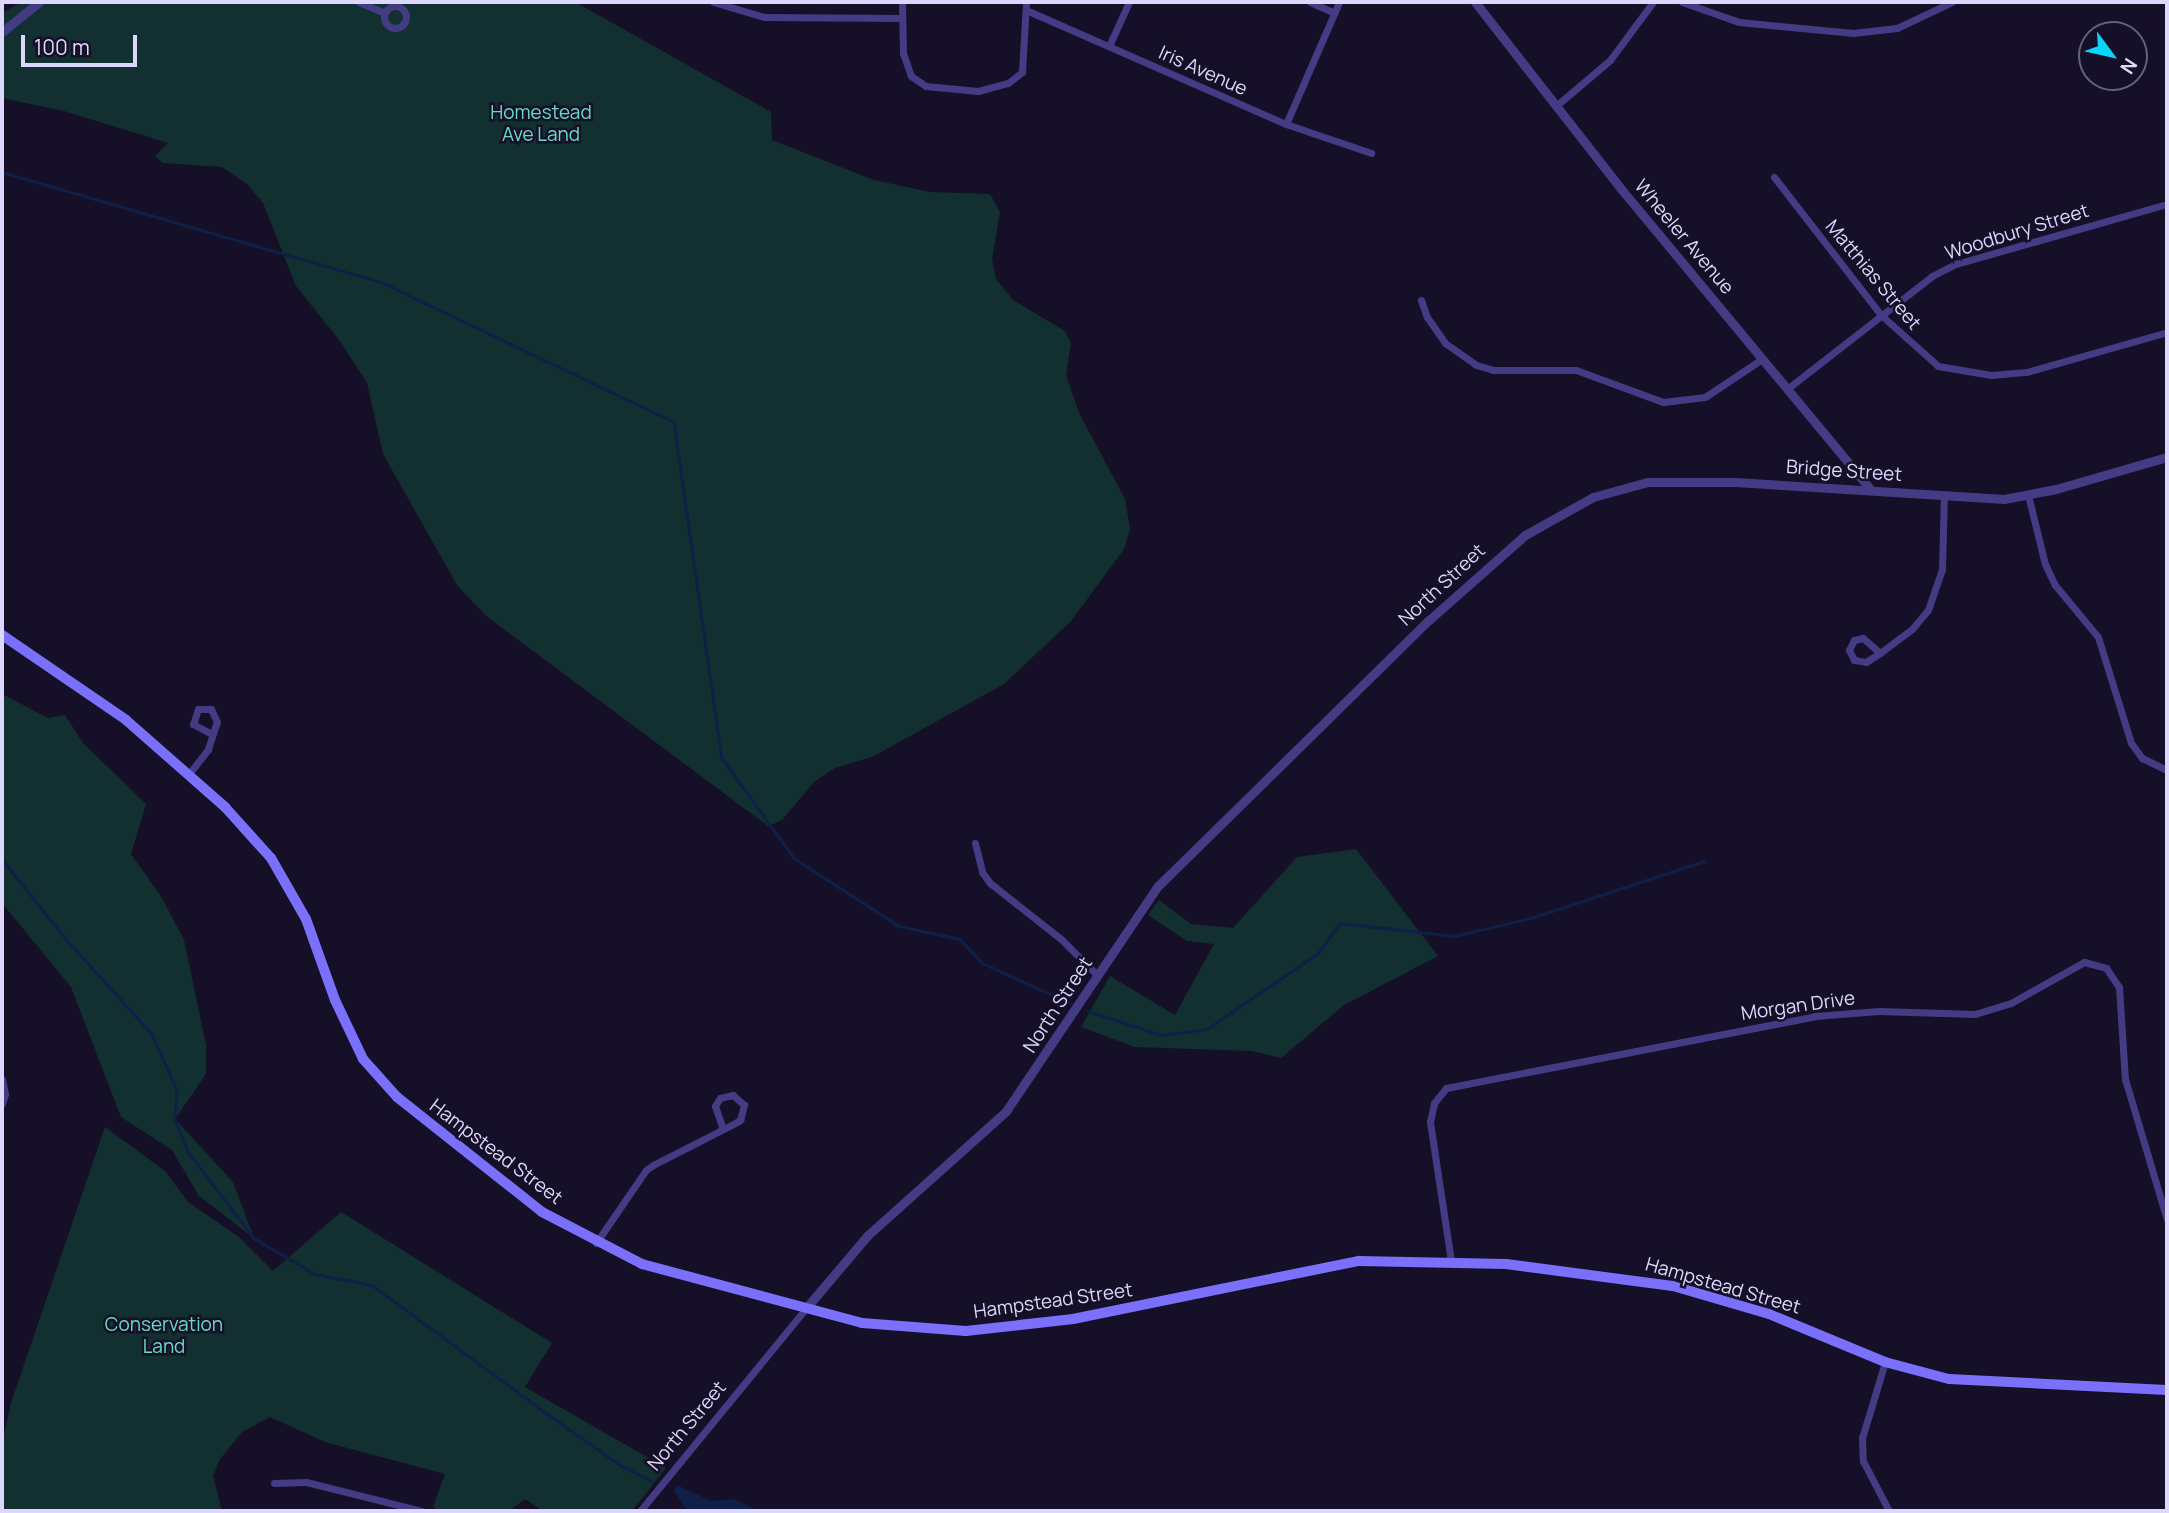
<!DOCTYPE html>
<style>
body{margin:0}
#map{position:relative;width:2169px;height:1513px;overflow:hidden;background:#151027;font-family:Manrope,sans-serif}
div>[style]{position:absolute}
.green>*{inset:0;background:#133031}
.water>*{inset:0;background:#0e2048}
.stream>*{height:2.5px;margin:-1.25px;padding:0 1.25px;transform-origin:1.25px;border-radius:1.25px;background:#0e2048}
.minor>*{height:7px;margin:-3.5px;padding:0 3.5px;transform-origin:3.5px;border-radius:3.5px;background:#433c85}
.minor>.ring{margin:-3.5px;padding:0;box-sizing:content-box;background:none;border:7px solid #433c85;border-radius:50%}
.tertiary>*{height:9px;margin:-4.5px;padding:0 4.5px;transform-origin:4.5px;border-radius:4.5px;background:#433c85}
.secondary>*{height:10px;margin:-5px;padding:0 5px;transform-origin:5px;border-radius:5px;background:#7b70fc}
span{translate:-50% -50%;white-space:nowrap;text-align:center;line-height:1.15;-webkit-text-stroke:5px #151027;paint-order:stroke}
.street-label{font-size:19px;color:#ddd7fe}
.park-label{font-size:19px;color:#64dec5}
.frame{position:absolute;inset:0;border:4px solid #ddd7fe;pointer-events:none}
.north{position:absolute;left:2078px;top:21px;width:70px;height:70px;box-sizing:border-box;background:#151027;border:2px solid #65607d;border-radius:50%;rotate:123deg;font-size:19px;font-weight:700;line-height:28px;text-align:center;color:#ddd7fe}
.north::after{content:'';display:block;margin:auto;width:24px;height:32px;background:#08d5f9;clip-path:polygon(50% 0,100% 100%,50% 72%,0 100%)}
.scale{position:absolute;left:21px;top:35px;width:116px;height:32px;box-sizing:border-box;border:4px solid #ddd7fe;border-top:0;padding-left:9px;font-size:21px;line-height:24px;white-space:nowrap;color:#ddd7fe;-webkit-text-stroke:5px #151027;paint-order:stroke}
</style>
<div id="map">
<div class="green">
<i style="clip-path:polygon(22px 2px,575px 2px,771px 112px,772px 140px,874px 180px,930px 192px,990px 194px,1000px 212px,992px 259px,996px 279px,1013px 300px,1065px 331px,1071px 343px,1066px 375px,1079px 413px,1125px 499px,1130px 529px,1124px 549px,1071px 621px,1004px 684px,872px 757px,835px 768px,815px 781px,782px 820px,768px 826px,485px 615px,457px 585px,383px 454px,367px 383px,340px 341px,296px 286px,263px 203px,247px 184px,222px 167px,163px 163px,155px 156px,168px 143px,64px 111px,2px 98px,2px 13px)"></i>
<i style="clip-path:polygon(2px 694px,48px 718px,65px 715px,83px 743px,146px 804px,131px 854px,162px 898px,184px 940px,206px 1045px,206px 1074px,175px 1119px,233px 1182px,254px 1238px,199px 1196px,172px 1150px,121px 1117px,71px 987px,2px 903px)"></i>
<i style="clip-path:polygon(1356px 849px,1438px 956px,1344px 1005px,1281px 1058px,1252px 1051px,1135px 1047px,1081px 1027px,1110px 976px,1175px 1015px,1214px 944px,1187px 941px,1148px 915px,1159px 900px,1191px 924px,1233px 928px,1297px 857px)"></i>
<i style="clip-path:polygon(105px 1127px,165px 1171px,188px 1202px,239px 1237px,273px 1271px,341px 1212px,552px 1343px,525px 1387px,666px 1468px,632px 1511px,543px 1511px,525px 1499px,509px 1511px,441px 1511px,433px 1507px,445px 1474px,325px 1442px,270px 1417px,242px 1432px,220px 1459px,213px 1476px,222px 1511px,2px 1511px,2px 1443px,11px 1403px)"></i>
</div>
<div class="water">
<i style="clip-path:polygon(677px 1485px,711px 1501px,734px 1499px,758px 1511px,687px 1511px,674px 1491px)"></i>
</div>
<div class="stream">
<i style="left:2px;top:172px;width:397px;rotate:16.2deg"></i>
<i style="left:383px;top:283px;width:322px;rotate:25.5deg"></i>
<i style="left:674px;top:422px;width:339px;rotate:81.9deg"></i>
<i style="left:722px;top:758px;width:123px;rotate:54.2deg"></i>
<i style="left:794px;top:858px;width:125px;rotate:32.9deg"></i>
<i style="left:899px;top:926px;width:62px;rotate:12deg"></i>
<i style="left:960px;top:939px;width:33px;rotate:47deg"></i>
<i style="left:982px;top:963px;width:97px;rotate:24.4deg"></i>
<i style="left:2px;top:859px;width:102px;rotate:51.3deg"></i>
<i style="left:66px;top:939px;width:128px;rotate:47.8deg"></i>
<i style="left:152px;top:1034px;width:61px;rotate:65.9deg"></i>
<i style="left:177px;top:1090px;width:29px;rotate:94deg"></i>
<i style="left:175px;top:1119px;width:37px;rotate:68deg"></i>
<i style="left:189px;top:1153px;width:107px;rotate:52.6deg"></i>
<i style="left:254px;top:1238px;width:71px;rotate:30.5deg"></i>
<i style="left:315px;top:1274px;width:58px;rotate:10.9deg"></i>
<i style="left:372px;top:1285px;width:216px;rotate:36.3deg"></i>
<i style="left:546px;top:1413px;width:93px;rotate:34.9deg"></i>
<i style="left:622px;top:1466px;width:34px;rotate:27deg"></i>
<i style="left:1088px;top:1011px;width:78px;rotate:18deg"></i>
<i style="left:1162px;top:1035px;width:45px;rotate:-7.6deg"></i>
<i style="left:1207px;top:1029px;width:135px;rotate:-34.4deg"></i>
<i style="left:1318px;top:953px;width:37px;rotate:-54deg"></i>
<i style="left:1340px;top:923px;width:115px;rotate:6.5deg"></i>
<i style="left:1454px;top:936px;width:79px;rotate:-13.2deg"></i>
<i style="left:1531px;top:918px;width:182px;rotate:-18.2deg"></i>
</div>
<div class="minor">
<i style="left:359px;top:2px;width:28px;rotate:23deg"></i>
<i style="left:713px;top:2px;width:53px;rotate:16.4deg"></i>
<i style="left:764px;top:17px;width:138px;rotate:0.4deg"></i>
<i style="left:902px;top:2px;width:51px;rotate:88.9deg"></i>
<i style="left:903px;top:53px;width:24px;rotate:71deg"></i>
<i style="left:911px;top:76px;width:18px;rotate:34deg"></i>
<i style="left:926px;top:86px;width:52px;rotate:5.5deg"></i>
<i style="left:978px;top:91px;width:31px;rotate:-15deg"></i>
<i style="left:1008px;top:83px;width:18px;rotate:-38deg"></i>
<i style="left:1022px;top:72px;width:70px;rotate:-86.7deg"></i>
<i style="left:1310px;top:2px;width:27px;rotate:24deg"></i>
<i style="left:1682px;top:2px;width:60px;rotate:19.3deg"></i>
<i style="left:1739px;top:22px;width:115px;rotate:5.5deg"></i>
<i style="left:1853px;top:33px;width:44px;rotate:-6.5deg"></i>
<i style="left:1897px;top:28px;width:61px;rotate:-25.3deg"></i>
<i class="ring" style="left:384px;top:6px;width:15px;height:15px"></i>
<i style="left:1026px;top:10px;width:284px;rotate:23.7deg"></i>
<i style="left:1286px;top:124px;width:90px;rotate:18.8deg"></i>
<i style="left:1109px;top:46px;width:48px;rotate:-65.6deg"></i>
<i style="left:1557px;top:105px;width:70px;rotate:-40.3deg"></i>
<i style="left:1610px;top:60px;width:72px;rotate:-53.4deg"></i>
<i style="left:1286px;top:124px;width:133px;rotate:-66.5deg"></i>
<i style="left:1774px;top:177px;width:175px;rotate:52.2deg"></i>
<i style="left:1881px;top:315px;width:76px;rotate:41.8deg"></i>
<i style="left:1938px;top:366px;width:54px;rotate:9.6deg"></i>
<i style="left:1991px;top:375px;width:36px;rotate:-5deg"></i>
<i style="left:2027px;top:372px;width:146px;rotate:-15.9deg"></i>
<i style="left:1421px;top:300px;width:18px;rotate:71deg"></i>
<i style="left:1427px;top:317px;width:32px;rotate:55deg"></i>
<i style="left:1445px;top:343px;width:38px;rotate:35deg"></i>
<i style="left:1476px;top:365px;width:18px;rotate:16deg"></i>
<i style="left:1493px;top:370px;width:83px"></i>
<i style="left:1576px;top:370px;width:93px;rotate:20.2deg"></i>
<i style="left:1663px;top:402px;width:42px;rotate:-6.8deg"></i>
<i style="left:1705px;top:397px;width:69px;rotate:-33.7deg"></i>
<i style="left:1787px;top:389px;width:184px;rotate:-37.9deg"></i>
<i style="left:1932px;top:276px;width:27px;rotate:-27deg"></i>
<i style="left:1956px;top:264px;width:219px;rotate:-15.9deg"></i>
<i style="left:2028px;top:495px;width:71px;rotate:76.2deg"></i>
<i style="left:2045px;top:564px;width:23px;rotate:65deg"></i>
<i style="left:2055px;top:585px;width:67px;rotate:50.4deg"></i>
<i style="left:2098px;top:637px;width:111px;rotate:72.7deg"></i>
<i style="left:2131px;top:743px;width:19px;rotate:54deg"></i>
<i style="left:2142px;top:758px;width:28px;rotate:26deg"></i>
<i style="left:1880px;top:653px;width:23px;rotate:-139deg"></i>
<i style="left:1863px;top:638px;width:9px;rotate:167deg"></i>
<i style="left:1854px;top:640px;width:11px;rotate:117deg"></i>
<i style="left:1849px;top:650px;width:11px;rotate:63deg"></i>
<i style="left:1854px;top:660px;width:12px;rotate:9deg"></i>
<i style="left:1866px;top:662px;width:4px;rotate:-34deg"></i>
<i style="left:1869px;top:660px;width:13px;rotate:-32deg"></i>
<i style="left:1880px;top:653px;width:40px;rotate:-37deg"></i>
<i style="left:1912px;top:629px;width:25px;rotate:-50deg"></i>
<i style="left:1928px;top:610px;width:43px;rotate:-71.1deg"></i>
<i style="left:1942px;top:569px;width:74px;rotate:-88.5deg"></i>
<i style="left:188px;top:775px;width:33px;rotate:-52deg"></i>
<i style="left:208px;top:749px;width:28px;rotate:-72deg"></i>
<i style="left:217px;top:722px;width:14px;rotate:-115deg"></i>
<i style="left:211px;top:709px;width:13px;rotate:180deg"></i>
<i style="left:198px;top:709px;width:16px;rotate:108deg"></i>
<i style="left:193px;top:724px;width:21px;rotate:28deg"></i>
<i style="left:975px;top:843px;width:30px;rotate:76deg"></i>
<i style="left:982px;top:872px;width:14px;rotate:54deg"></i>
<i style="left:990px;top:883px;width:90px;rotate:38.3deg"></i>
<i style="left:1061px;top:939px;width:52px;rotate:45deg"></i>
<i style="left:2px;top:1079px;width:15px;rotate:79deg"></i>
<i style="left:5px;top:1094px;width:10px;rotate:107deg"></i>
<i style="left:596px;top:1243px;width:88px;rotate:-55.6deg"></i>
<i style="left:646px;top:1170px;width:9px;rotate:-36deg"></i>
<i style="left:653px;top:1165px;width:57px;rotate:-27deg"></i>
<i style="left:704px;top:1139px;width:37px;rotate:-27deg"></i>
<i style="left:737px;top:1122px;width:4px;rotate:-34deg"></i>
<i style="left:740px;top:1120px;width:16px;rotate:-75deg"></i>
<i style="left:744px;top:1105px;width:15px;rotate:-138deg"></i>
<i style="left:733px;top:1095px;width:13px;rotate:167deg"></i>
<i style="left:720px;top:1098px;width:9px;rotate:122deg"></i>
<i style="left:715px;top:1106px;width:24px;rotate:71deg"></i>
<i style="left:1451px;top:1261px;width:141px;rotate:-98.6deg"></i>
<i style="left:1430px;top:1122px;width:19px;rotate:-78deg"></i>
<i style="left:1434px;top:1103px;width:19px;rotate:-51deg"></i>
<i style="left:1446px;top:1088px;width:376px;rotate:-11deg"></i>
<i style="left:1815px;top:1016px;width:64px;rotate:-4.5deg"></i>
<i style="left:1879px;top:1011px;width:96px;rotate:1.8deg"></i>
<i style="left:1975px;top:1014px;width:38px;rotate:-17deg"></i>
<i style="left:2011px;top:1003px;width:84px;rotate:-29.3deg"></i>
<i style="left:2084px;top:962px;width:23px;rotate:15deg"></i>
<i style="left:2106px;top:968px;width:23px;rotate:56deg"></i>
<i style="left:2119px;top:987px;width:92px;rotate:86.3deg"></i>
<i style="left:2125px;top:1079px;width:147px;rotate:73.4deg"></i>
<i style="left:1885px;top:1362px;width:79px;rotate:106.8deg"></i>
<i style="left:1862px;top:1438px;width:23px;rotate:88deg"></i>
<i style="left:1863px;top:1461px;width:56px;rotate:62.5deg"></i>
<i style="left:274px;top:1483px;width:32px;rotate:-2deg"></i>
<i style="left:306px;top:1482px;width:120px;rotate:14deg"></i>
<i style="left:640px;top:1511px;width:262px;rotate:-50.7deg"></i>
</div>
<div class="tertiary">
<i style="left:1475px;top:2px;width:239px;rotate:52deg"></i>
<i style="left:1622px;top:190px;width:390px;rotate:50.3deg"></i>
<i style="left:2px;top:32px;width:48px;rotate:-39deg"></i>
<i style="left:806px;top:1308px;width:96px;rotate:-49.7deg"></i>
<i style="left:868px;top:1235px;width:186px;rotate:-41.9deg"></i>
<i style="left:1006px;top:1111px;width:272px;rotate:-56deg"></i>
<i style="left:1158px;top:886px;width:380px;rotate:-44.5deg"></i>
<i style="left:1429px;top:620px;width:128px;rotate:-41.5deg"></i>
<i style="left:1525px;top:535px;width:78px;rotate:-29.2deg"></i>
<i style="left:1593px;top:497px;width:57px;rotate:-15.3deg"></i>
<i style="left:1648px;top:482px;width:87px"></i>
<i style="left:1735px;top:482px;width:270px;rotate:3.6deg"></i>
<i style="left:2004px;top:499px;width:53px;rotate:-10.9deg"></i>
<i style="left:2056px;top:489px;width:116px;rotate:-16.1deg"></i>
</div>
<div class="secondary">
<i style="left:2px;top:635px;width:150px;rotate:34.4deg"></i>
<i style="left:126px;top:720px;width:132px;rotate:41.3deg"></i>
<i style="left:225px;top:807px;width:69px;rotate:48deg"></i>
<i style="left:271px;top:858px;width:70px;rotate:60.2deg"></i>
<i style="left:306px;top:919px;width:86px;rotate:70.3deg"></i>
<i style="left:335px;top:1000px;width:65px;rotate:64.6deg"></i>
<i style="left:363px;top:1059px;width:51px;rotate:48.2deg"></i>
<i style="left:397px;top:1097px;width:185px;rotate:38.4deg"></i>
<i style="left:542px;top:1212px;width:113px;rotate:27.5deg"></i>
<i style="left:642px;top:1264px;width:228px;rotate:15deg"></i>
<i style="left:862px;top:1323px;width:104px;rotate:4.4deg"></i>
<i style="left:966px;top:1331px;width:108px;rotate:-6.4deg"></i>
<i style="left:1073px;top:1319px;width:292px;rotate:-11.5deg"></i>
<i style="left:1359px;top:1261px;width:147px;rotate:1.2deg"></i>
<i style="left:1506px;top:1264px;width:168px;rotate:7.5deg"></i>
<i style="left:1673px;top:1286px;width:100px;rotate:16.3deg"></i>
<i style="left:1769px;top:1314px;width:126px;rotate:22.5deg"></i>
<i style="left:1885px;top:1362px;width:66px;rotate:14.9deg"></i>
<i style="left:1949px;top:1379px;width:218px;rotate:2.9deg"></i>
</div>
<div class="street-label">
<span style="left:1203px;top:71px;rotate:24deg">Iris Avenue</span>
<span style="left:2017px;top:232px;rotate:-17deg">Woodbury Street</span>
<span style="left:1684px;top:237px;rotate:50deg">Wheeler Avenue</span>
<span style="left:1873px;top:275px;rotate:50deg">Matthias Street</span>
<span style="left:1844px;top:471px;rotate:4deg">Bridge Street</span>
<span style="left:1442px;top:585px;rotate:-43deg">North Street</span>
<span style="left:1058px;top:1005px;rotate:-57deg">North Street</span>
<span style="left:1798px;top:1006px;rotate:-8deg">Morgan Drive</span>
<span style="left:496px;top:1152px;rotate:37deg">Hampstead Street</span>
<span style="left:1723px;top:1286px;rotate:16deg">Hampstead Street</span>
<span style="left:1053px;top:1301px;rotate:-8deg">Hampstead Street</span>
<span style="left:687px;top:1426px;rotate:-50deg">North Street</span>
</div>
<div class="park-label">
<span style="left:541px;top:124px">Homestead<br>Ave Land</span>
<span style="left:164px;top:1336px">Conservation<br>Land</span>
</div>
<div class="frame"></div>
<div class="north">N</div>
<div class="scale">100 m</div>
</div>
